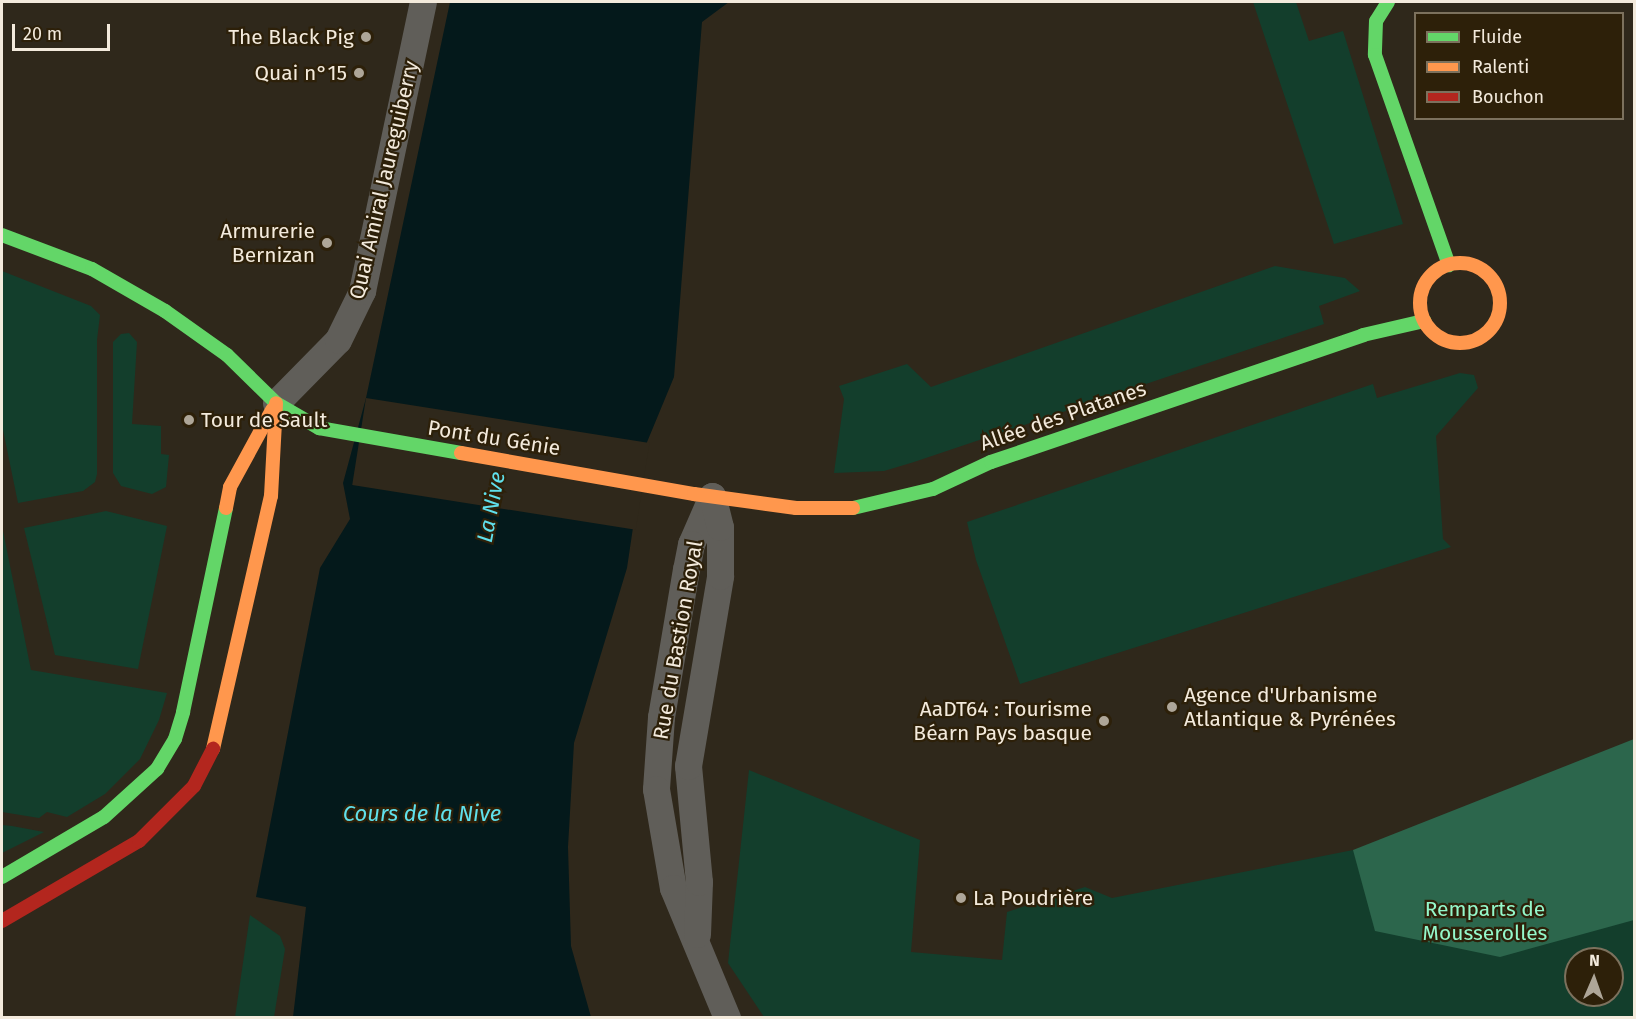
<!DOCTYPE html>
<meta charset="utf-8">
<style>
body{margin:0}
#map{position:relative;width:1636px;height:1019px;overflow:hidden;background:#2f281b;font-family:"Fira Sans",sans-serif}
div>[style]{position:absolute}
.green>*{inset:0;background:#133e2c}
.forest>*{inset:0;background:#2c664c}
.water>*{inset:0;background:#04191b}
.pier>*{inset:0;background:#2f281b;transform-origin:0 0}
.street>*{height:27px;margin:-13.5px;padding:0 13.5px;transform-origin:13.5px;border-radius:13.5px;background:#605e59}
.fast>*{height:14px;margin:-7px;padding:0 7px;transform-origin:7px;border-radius:7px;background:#63d668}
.slow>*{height:14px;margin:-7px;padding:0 7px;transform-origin:7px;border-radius:7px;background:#ff974d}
.slow>.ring{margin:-7px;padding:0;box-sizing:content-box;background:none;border:14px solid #ff974d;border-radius:50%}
.jam>*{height:14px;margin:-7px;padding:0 7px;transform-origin:7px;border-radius:7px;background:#b3261e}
.dots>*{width:16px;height:16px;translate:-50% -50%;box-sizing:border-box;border:3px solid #2d2009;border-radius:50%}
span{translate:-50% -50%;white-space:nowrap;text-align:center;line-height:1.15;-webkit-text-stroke:4.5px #2d2009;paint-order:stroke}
.poi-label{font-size:21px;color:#f3eadc}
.right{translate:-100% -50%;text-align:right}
.left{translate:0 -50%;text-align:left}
.street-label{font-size:21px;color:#f3eadc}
.park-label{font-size:21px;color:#94f7ca}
.water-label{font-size:22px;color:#60e0ec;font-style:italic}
.frame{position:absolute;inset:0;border:3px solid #f3eadc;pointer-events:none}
.legend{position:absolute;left:1414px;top:12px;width:210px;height:108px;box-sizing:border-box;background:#2d2009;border:2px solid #7c715d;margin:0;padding:8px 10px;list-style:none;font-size:18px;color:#f3eadc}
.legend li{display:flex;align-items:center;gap:12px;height:30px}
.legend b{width:30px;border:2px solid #7c715d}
.north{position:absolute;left:1564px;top:947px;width:60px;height:60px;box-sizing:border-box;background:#2d2009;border:2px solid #7c715d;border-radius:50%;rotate:2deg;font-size:16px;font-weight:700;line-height:24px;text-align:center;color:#f3eadc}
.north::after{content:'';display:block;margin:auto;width:21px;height:27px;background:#aea698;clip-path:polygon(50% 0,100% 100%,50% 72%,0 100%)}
.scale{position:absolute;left:12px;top:24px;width:98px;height:27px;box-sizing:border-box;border:3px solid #f3eadc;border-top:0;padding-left:8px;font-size:18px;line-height:21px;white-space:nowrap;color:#f3eadc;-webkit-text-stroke:4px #2d2009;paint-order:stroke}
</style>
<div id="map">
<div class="green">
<i style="clip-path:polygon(1253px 2px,1296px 2px,1309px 41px,1343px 31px,1403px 224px,1334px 244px)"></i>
<i style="clip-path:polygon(1275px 266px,1345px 278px,1360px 291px,1319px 306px,1324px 324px,914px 462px,884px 471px,834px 473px,844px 399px,839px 386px,907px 364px,931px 387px)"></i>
<i style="clip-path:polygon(2px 271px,91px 306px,100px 315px,97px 340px,97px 474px,95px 482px,83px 491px,18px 503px,2px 425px)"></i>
<i style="clip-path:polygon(129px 333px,137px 342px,132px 424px,161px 426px,161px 454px,169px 455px,166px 487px,152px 494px,121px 486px,113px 473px,113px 342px,121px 334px)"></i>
<i style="clip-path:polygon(1460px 373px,1474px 375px,1478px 388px,1436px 436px,1443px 539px,1451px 547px,1020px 684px,976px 560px,967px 522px,1373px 384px,1377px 398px)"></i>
<i style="clip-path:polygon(106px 511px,167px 526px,138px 669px,55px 655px,24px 528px)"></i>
<i style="clip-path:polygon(2px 526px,31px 670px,167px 693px,159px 720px,140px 759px,105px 794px,67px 817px,47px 812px,39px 818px,2px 812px)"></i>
<i style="clip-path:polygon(evenodd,749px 770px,920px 840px,911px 952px,1002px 960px,1007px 912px,1085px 887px,1112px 898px,1353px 850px,1358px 859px,1634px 776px,1634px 1017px,764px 1017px,728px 963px,749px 770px,1576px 959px,1612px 959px,1612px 995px,1576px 995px,1576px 959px)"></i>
<i style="clip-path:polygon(2px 825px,12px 826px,44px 832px,2px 853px)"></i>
<i style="clip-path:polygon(250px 915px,280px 936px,285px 949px,274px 1017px,235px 1017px)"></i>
</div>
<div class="forest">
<i style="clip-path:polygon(1634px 739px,1634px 920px,1500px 957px,1375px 931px,1353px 850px)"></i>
</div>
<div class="water">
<i style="clip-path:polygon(450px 2px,729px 2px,702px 22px,674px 377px,645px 447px,627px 568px,574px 743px,568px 847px,571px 946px,591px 1017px,293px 1017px,306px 907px,256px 897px,320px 568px,350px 519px,343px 483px,366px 398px)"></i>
</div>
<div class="pier">
<i style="left:366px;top:398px;width:287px;height:88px;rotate:9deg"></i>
</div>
<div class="street">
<i style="left:276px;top:403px;width:88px;rotate:-45.5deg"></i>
<i style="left:338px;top:340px;width:55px;rotate:-63.9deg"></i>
<i style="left:362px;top:291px;width:295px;rotate:-78.1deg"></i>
<i style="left:712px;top:496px;width:52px;rotate:113.6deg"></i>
<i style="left:691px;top:544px;width:25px;rotate:101deg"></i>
<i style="left:686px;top:569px;width:150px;rotate:99.6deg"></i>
<i style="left:661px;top:717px;width:72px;rotate:94deg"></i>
<i style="left:656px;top:789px;width:100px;rotate:80.3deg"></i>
<i style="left:673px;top:888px;width:141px;rotate:67.4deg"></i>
<i style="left:697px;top:934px;width:52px;rotate:-87.8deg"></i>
<i style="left:699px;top:882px;width:117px;rotate:-95.4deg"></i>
<i style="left:688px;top:766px;width:193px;rotate:-80.4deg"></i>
<i style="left:720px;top:576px;width:49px;rotate:-90deg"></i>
<i style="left:720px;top:527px;width:32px;rotate:-104deg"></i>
</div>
<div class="fast">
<i style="left:1388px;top:2px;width:22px;rotate:122deg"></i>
<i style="left:1376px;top:21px;width:34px;rotate:92deg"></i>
<i style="left:1375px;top:55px;width:223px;rotate:70.6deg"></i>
<i style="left:2px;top:235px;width:96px;rotate:20.7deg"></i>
<i style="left:92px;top:269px;width:84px;rotate:29.9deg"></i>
<i style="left:165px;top:311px;width:76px;rotate:35.4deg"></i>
<i style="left:227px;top:355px;width:69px;rotate:44.4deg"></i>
<i style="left:276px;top:403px;width:50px;rotate:30.2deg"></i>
<i style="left:319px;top:428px;width:144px;rotate:10deg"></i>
<i style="left:853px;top:508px;width:82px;rotate:-13.4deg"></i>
<i style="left:933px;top:489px;width:64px;rotate:-25deg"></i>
<i style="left:991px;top:462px;width:393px;rotate:-18.8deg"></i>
<i style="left:1363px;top:335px;width:63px;rotate:-12.9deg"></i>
<i style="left:2px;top:877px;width:118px;rotate:-30.5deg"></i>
<i style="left:104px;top:817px;width:72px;rotate:-42.2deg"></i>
<i style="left:157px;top:769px;width:35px;rotate:-59deg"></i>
<i style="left:175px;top:739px;width:28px;rotate:-73deg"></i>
<i style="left:183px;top:712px;width:208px;rotate:-78.1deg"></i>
</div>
<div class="slow">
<i class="ring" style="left:1420px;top:263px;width:66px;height:66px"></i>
<i style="left:461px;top:453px;width:237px;rotate:10deg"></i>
<i style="left:694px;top:494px;width:103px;rotate:7.8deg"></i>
<i style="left:796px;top:508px;width:57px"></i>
<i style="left:226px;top:508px;width:21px;rotate:-79deg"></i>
<i style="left:230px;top:487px;width:88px;rotate:-61.4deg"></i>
<i style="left:213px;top:749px;width:260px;rotate:-77.1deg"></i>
<i style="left:271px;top:496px;width:93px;rotate:-86.9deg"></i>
</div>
<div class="jam">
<i style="left:2px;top:921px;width:159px;rotate:-30.3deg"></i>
<i style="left:139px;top:841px;width:78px;rotate:-45deg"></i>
<i style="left:194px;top:786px;width:42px;rotate:-62.8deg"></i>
</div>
<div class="dots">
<i style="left:366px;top:37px;background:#aea698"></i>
<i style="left:359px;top:73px;background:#aea698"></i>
<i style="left:327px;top:243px;background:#aea698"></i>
<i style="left:189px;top:420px;background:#aea698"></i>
<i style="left:1172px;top:707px;background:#aea698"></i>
<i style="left:1104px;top:721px;background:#aea698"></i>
<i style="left:961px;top:898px;background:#aea698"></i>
</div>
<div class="poi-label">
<span class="right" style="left:354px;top:37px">The Black Pig</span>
<span class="right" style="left:347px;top:73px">Quai n°15</span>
<span class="right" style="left:315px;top:243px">Armurerie<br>Bernizan</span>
<span class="left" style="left:201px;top:420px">Tour de Sault</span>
<span class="left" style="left:1184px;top:707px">Agence d'Urbanisme<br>Atlantique &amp; Pyrénées</span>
<span class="right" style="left:1092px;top:721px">AaDT64 : Tourisme<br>Béarn Pays basque</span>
<span class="left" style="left:973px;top:898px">La Poudrière</span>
</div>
<div class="street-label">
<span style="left:384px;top:180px;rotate:-77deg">Quai Amiral Jaureguiberry</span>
<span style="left:1063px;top:416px;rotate:-19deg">Allée des Platanes</span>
<span style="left:494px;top:438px;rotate:9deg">Pont du Génie</span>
<span style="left:678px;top:640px;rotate:-80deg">Rue du Bastion Royal</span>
</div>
<div class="park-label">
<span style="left:1485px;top:921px">Remparts de<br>Mousserolles</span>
</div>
<div class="water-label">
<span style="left:491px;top:507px;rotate:-79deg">La Nive</span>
<span style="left:422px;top:814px">Cours de la Nive</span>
</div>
<div class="frame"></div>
<ul class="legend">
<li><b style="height:8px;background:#63d668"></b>Fluide</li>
<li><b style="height:8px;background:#ff974d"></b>Ralenti</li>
<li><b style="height:8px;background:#b3261e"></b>Bouchon</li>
</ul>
<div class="north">N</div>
<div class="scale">20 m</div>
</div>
